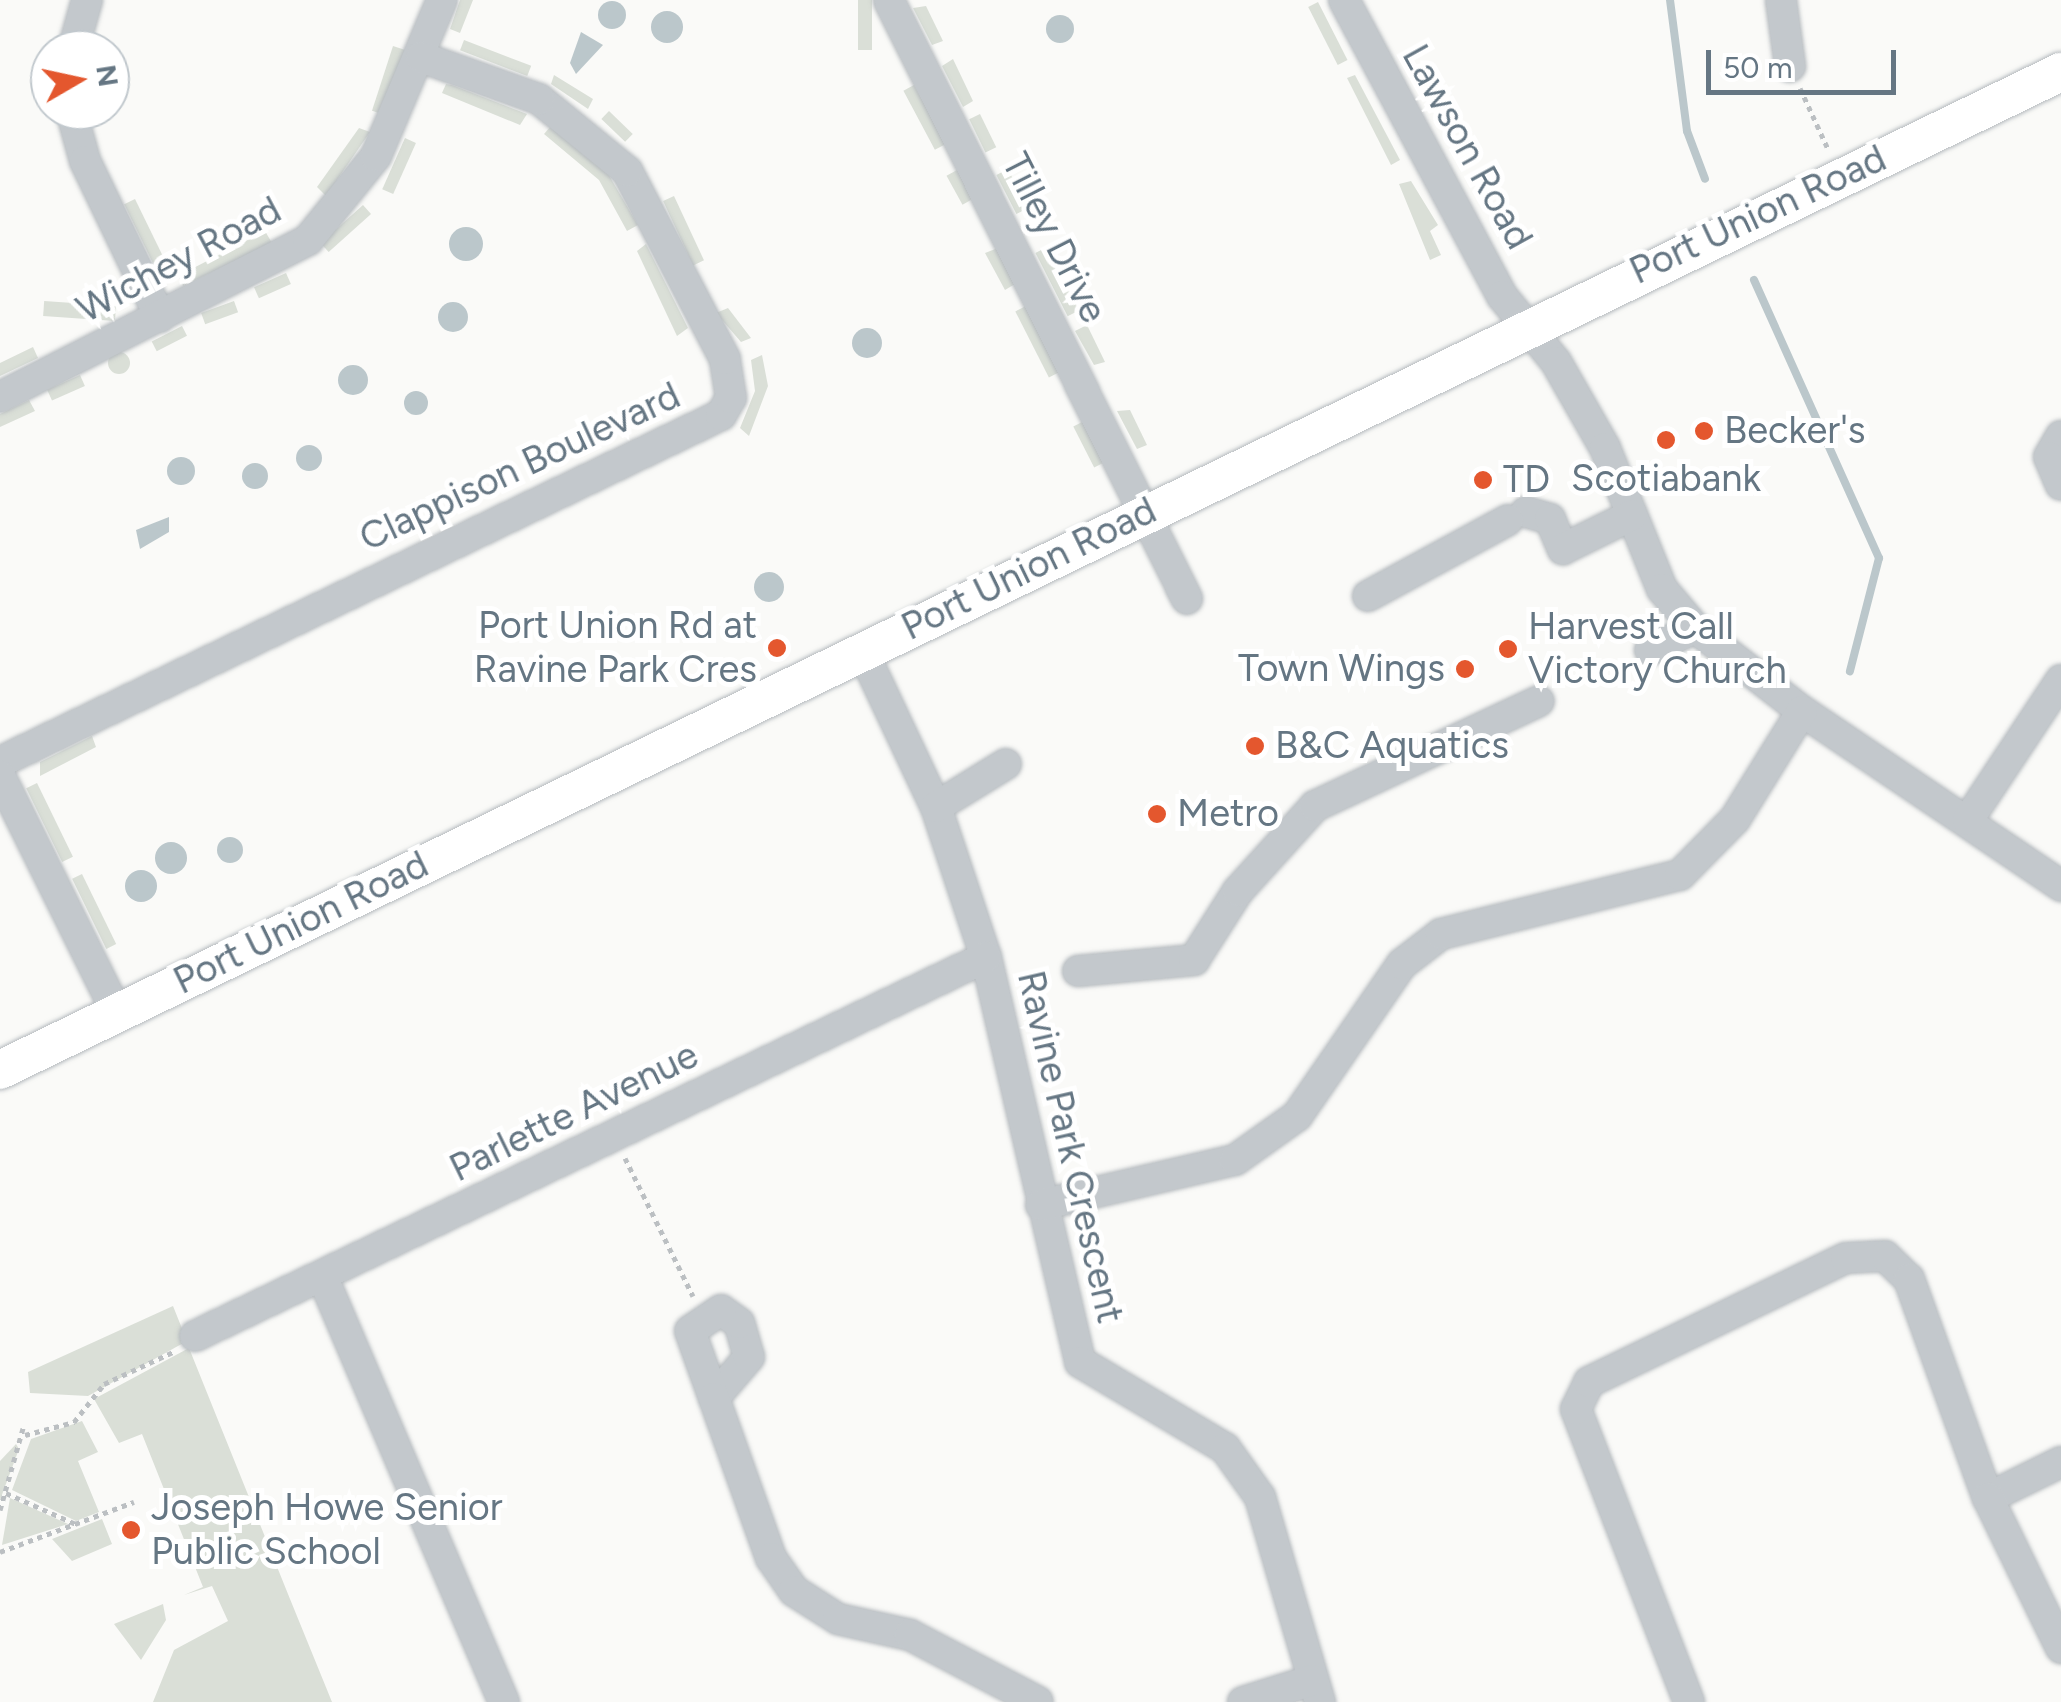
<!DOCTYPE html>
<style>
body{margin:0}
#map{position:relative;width:2061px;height:1702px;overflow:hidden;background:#fafaf8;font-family:Figtree,sans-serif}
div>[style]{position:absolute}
.green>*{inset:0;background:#dadfd7;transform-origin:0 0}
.round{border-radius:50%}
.water>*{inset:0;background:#bbc7cb}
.stream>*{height:8px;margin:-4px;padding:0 4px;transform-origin:4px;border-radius:4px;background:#bbc7cb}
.path>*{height:5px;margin-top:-2.5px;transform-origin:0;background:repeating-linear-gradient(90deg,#bbbfc2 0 5px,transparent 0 10px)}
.roads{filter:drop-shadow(0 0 2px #b5babe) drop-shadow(0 0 2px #b5babe)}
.minor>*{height:30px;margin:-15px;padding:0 15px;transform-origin:15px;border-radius:15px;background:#c3c8cc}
.major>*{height:38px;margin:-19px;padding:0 19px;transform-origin:19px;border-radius:19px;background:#fff}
.dots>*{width:28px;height:28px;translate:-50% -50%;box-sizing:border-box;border:5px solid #fff;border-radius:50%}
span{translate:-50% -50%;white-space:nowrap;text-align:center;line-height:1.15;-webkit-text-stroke:10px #fff;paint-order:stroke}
.street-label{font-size:38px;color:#657683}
.poi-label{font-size:38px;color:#657683}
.left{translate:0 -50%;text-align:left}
.right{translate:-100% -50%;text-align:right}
.north{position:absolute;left:30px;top:30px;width:100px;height:100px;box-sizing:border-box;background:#fff;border:2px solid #c1c8cd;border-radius:50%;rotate:81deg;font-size:28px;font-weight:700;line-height:40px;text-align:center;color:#657683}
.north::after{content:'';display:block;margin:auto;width:35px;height:45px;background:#e4572e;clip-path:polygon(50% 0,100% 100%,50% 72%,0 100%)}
.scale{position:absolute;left:1706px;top:50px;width:190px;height:45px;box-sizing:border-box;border:5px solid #657683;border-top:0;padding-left:12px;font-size:30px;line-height:35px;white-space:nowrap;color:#657683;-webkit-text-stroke:8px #fff;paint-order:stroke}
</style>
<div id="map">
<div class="green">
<i style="clip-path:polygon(460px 0,473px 0,460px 33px,450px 29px)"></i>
<i style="left:858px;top:0;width:14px;height:50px"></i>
<i style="left:1318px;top:2px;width:65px;height:11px;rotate:63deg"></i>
<i style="clip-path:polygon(926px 6px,943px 41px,932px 45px,913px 8px)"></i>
<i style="left:464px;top:40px;width:72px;height:11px;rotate:21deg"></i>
<i style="left:393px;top:46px;width:13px;height:68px;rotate:18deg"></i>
<i style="clip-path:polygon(953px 59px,973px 101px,963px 107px,942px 66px)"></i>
<i style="clip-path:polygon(554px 75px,593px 99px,588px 109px,551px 84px)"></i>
<i style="clip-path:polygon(1355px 75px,1400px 160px,1391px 165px,1347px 78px)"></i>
<i style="clip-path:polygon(446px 84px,452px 85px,527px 114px,520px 125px,442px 93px)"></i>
<i style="left:914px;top:85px;width:67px;height:12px;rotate:62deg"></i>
<i style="left:609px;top:111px;width:33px;height:11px;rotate:44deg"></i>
<i style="left:980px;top:114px;width:37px;height:12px;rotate:64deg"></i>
<i style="clip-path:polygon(551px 126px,607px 172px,638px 225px,627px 231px,599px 180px,544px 134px)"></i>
<i style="clip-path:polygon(359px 128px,370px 132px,326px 196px,317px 187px)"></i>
<i style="left:405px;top:138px;width:12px;height:56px;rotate:24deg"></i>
<i style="left:1008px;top:169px;width:44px;height:13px;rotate:63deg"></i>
<i style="left:957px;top:170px;width:33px;height:12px;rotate:61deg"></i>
<i style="clip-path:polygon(1411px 181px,1438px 225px,1430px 231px,1441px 255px,1430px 260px,1399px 184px)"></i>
<i style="left:674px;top:196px;width:71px;height:12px;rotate:65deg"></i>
<i style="left:135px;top:199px;width:84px;height:12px;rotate:64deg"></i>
<i style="left:363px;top:205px;width:12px;height:57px;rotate:48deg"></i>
<i style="clip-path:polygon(265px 231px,272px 243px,183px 286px,178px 276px)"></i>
<i style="clip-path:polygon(646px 244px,688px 328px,677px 336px,637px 251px)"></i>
<i style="left:1047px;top:247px;width:71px;height:13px;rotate:63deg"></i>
<i style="clip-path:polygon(998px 248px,1015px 284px,1005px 290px,985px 253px)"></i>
<i style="left:286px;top:273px;width:12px;height:35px;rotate:66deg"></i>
<i style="left:234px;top:301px;width:12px;height:35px;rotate:70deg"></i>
<i style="left:116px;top:306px;width:15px;height:72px;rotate:94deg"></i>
<i style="left:1026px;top:306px;width:74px;height:12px;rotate:63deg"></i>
<i style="clip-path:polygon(728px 308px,751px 338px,741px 342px,716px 313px)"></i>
<i style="clip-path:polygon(1087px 325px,1105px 362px,1094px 365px,1075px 331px)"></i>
<i style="left:182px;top:326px;width:11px;height:34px;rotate:63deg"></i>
<i style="clip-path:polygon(33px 347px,38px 358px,0 376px,0 363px)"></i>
<i class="round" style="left:108px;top:352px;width:22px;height:22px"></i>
<i style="clip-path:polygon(762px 355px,768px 386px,749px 436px,740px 428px,755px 391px,751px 360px)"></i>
<i style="left:80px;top:375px;width:12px;height:36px;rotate:66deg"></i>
<i style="clip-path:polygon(29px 400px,35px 411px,0 427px,0 414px)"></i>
<i style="clip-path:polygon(1130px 410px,1147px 445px,1137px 449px,1117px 411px)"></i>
<i style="left:1084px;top:421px;width:46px;height:12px;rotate:63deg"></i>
<i style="clip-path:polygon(92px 736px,96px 747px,40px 776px,40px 762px)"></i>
<i style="left:37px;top:783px;width:82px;height:12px;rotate:64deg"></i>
<i style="left:82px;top:874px;width:78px;height:11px;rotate:64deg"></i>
<i style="clip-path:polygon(173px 1306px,187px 1341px,88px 1396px,30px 1393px,28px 1372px)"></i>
<i style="clip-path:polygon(189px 1348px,290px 1599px,332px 1702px,153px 1702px,174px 1650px,228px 1621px,212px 1586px,184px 1595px,203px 1587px,142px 1434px,119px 1443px,94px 1399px)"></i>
<i style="clip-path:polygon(82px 1421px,98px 1452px,78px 1461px,99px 1512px,76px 1521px,12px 1490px,31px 1439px)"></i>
<i style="clip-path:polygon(16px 1444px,19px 1449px,0 1500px,0 1461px)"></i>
<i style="clip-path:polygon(10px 1498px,68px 1524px,2px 1545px)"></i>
<i style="clip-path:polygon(102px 1519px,112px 1544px,72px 1561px,52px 1539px)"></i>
<i style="clip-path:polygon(163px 1604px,166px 1620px,141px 1660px,114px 1624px)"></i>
</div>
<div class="water">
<i class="round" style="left:598px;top:1px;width:28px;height:28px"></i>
<i class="round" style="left:651px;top:11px;width:32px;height:32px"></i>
<i class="round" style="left:1046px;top:15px;width:28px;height:28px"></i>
<i style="clip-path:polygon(581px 32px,603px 45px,576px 74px,570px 63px)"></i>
<i class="round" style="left:449px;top:227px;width:34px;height:34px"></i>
<i class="round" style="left:438px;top:302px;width:30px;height:30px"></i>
<i class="round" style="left:852px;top:328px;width:30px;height:30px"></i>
<i class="round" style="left:338px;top:365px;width:30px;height:30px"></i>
<i class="round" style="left:404px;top:391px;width:24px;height:24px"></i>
<i class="round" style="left:296px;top:445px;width:26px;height:26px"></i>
<i class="round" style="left:167px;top:457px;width:28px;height:28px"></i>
<i class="round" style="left:242px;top:463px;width:26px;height:26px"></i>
<i style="clip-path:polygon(169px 517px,169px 532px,140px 549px,136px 530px)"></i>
<i class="round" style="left:754px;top:572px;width:30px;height:30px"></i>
<i class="round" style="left:217px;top:837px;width:26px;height:26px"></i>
<i class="round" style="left:155px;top:842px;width:32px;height:32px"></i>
<i class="round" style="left:125px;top:870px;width:32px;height:32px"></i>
</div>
<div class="stream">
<i style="left:1670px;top:0;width:132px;rotate:82.6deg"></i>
<i style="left:1687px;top:131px;width:51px;rotate:69.4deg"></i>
<i style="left:1754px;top:280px;width:305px;rotate:65.8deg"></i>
<i style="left:1879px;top:558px;width:117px;rotate:104.4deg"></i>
</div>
<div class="path">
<i style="left:1800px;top:88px;width:69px;rotate:65.3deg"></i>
<i style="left:625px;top:1158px;width:154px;rotate:63.8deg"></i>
<i style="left:25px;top:1435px;width:51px;rotate:-14.9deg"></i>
<i style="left:74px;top:1422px;width:48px;rotate:-51.7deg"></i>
<i style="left:104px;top:1384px;width:76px;rotate:-24.9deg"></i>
<i style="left:6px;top:1493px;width:77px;rotate:23.9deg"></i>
<i style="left:0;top:1510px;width:85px;rotate:-74.3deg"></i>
<i style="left:0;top:1552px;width:143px;rotate:-20.5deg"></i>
</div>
<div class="roads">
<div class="minor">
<i style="left:889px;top:0;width:669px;rotate:63.55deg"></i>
<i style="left:1344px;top:0;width:336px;rotate:61.9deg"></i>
<i style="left:1502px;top:296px;width:85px;rotate:50.7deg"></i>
<i style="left:1556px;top:362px;width:99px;rotate:60.3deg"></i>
<i style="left:1605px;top:448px;width:152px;rotate:68deg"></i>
<i style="left:1662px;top:589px;width:51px;rotate:49.8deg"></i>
<i style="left:1695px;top:628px;width:135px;rotate:37.8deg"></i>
<i style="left:1802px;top:711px;width:313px;rotate:34deg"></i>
<i style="left:1781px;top:0;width:67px;rotate:82.2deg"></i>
<i style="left:73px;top:50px;width:52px;rotate:-74.4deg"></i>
<i style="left:71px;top:110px;width:53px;rotate:74.6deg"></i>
<i style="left:85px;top:161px;width:173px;rotate:64.3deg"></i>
<i style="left:0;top:397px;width:346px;rotate:-27deg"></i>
<i style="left:308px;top:240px;width:108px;rotate:-51deg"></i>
<i style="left:376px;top:156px;width:169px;rotate:-67.1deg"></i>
<i style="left:2061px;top:436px;width:24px;rotate:120deg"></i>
<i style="left:2049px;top:457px;width:30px;rotate:67deg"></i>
<i style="left:1526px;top:512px;width:25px;rotate:16deg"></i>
<i style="left:1550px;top:519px;width:33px;rotate:67deg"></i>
<i style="left:1563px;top:549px;width:77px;rotate:-26.2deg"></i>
<i style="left:1368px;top:596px;width:159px;rotate:-28.5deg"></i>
<i style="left:862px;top:650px;width:174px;rotate:64.8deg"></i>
<i style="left:936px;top:807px;width:158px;rotate:71.6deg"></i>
<i style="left:986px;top:957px;width:416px;rotate:76.9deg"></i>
<i style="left:1080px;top:1362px;width:169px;rotate:30.7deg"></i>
<i style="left:1225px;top:1448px;width:60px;rotate:54.5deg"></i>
<i style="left:1260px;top:1497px;width:214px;rotate:73.7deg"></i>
<i style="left:1650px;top:650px;width:50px;rotate:-26.1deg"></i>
<i style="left:0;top:762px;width:800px;rotate:-25.7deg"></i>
<i style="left:721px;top:415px;width:20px;rotate:-60deg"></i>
<i style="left:731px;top:398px;width:39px;rotate:-99deg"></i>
<i style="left:725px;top:359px;width:212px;rotate:-117.5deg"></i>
<i style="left:627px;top:171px;width:114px;rotate:-140.7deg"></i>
<i style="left:539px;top:99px;width:125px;rotate:-160.4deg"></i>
<i style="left:0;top:776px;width:264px;rotate:63.7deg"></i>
<i style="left:936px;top:807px;width:82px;rotate:-31.6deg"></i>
<i style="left:1968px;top:820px;width:168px;rotate:-56.4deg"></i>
<i style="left:1078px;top:971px;width:117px;rotate:-5.4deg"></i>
<i style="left:1194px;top:960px;width:82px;rotate:-57.5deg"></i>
<i style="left:1238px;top:891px;width:115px;rotate:-47.8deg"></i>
<i style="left:1315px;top:806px;width:247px;rotate:-25.1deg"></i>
<i style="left:1041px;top:1205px;width:199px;rotate:-13.1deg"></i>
<i style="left:1235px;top:1160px;width:76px;rotate:-35.4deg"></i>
<i style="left:1297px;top:1116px;width:185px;rotate:-55.4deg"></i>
<i style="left:1402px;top:964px;width:49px;rotate:-37.6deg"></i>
<i style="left:1441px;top:934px;width:246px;rotate:-13.9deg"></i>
<i style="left:1680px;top:875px;width:78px;rotate:-45.5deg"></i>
<i style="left:1735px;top:819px;width:127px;rotate:-58.2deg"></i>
<i style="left:323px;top:1278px;width:461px;rotate:66.9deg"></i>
<i style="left:195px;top:1336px;width:877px;rotate:-25.6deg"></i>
<i style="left:714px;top:1398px;width:54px;rotate:-49.5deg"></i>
<i style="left:749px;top:1357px;width:35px;rotate:-106deg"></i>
<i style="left:739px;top:1323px;width:22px;rotate:-144deg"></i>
<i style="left:721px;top:1310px;width:37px;rotate:146deg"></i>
<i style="left:690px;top:1331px;width:71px;rotate:70.3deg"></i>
<i style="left:714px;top:1398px;width:170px;rotate:70.4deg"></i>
<i style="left:771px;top:1558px;width:40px;rotate:55.1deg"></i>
<i style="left:794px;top:1591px;width:52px;rotate:32.5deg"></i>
<i style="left:838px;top:1619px;width:74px;rotate:12.5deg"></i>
<i style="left:910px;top:1635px;width:144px;rotate:27.6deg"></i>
<i style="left:1988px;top:1498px;width:81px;rotate:-26.3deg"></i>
<i style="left:1243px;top:1702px;width:73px;rotate:-17.4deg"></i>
<i style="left:1689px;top:1702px;width:314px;rotate:-111.1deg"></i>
<i style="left:1576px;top:1409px;width:30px;rotate:-64deg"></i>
<i style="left:1589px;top:1382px;width:285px;rotate:-25.8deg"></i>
<i style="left:1846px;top:1258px;width:39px;rotate:-3deg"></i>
<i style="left:1885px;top:1256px;width:33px;rotate:44deg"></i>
<i style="left:1909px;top:1279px;width:233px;rotate:70.2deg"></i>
<i style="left:1988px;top:1498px;width:167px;rotate:64deg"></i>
</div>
<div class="major">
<i style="left:0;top:1070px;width:2290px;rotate:-25.84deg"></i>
</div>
</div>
<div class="dots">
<i style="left:1704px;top:431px;background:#e4572e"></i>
<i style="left:1666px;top:440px;background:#e4572e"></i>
<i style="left:1483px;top:480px;background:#e4572e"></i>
<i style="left:777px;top:648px;background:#e4572e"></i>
<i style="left:1508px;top:649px;background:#e4572e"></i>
<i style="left:1465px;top:669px;background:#e4572e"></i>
<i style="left:1255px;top:746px;background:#e4572e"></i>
<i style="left:1157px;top:814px;background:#e4572e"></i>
<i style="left:131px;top:1530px;background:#e4572e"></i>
</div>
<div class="street-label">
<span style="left:1467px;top:147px;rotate:61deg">Lawson Road</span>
<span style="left:1758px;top:215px;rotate:-25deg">Port Union Road</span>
<span style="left:1054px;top:238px;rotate:63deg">Tilley Drive</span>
<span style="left:179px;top:260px;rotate:-28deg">Wichey Road</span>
<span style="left:520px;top:467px;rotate:-25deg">Clappison Boulevard</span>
<span style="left:1029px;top:569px;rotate:-26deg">Port Union Road</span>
<span style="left:301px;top:923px;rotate:-26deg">Port Union Road</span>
<span style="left:574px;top:1112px;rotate:-26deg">Parlette Avenue</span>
<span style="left:1070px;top:1147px;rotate:77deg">Ravine Park Crescent</span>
</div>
<div class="poi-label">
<span class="left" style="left:1724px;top:431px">Becker's</span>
<span style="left:1666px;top:479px">Scotiabank</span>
<span class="left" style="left:1503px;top:480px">TD</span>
<span class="right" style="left:757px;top:648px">Port Union Rd at<br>Ravine Park Cres</span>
<span class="left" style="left:1528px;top:649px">Harvest Call<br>Victory Church</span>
<span class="right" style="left:1445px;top:669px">Town Wings</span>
<span class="left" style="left:1275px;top:746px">B&amp;C Aquatics</span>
<span class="left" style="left:1177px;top:814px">Metro</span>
<span class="left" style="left:151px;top:1530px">Joseph Howe Senior<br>Public School</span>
</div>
<div class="north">N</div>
<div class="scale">50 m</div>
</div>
